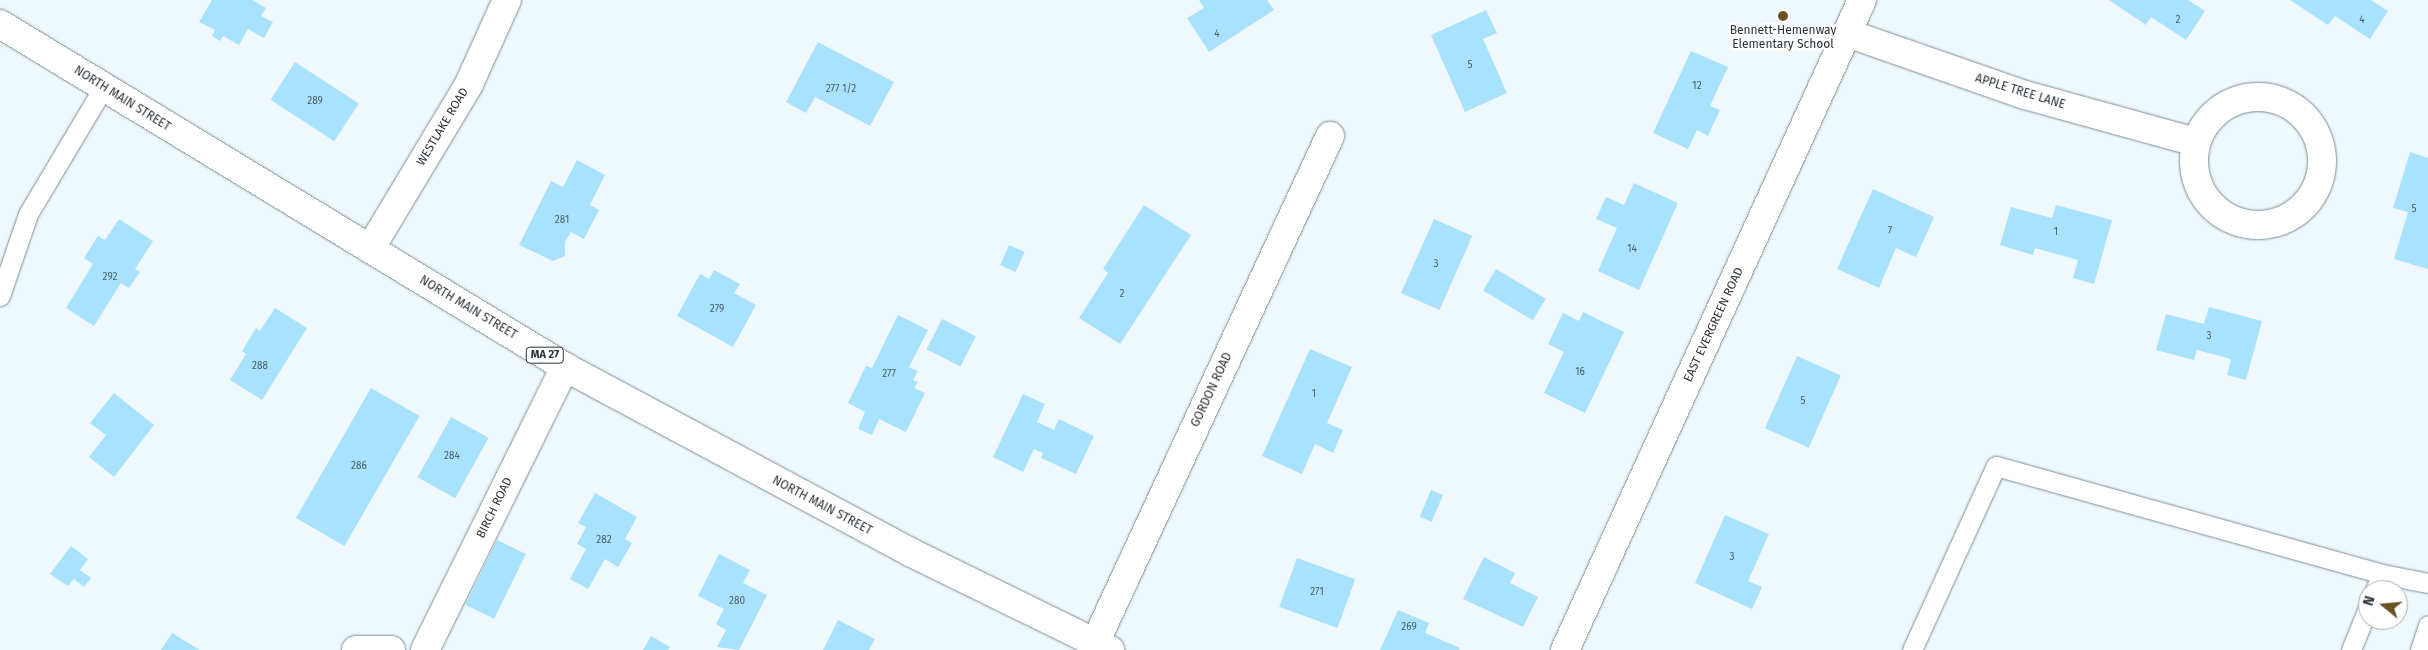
<!DOCTYPE html>
<style>
body{margin:0}
#map{position:relative;width:2428px;height:650px;overflow:hidden;background:#eff8fc;font-family:"Fira Sans",sans-serif}
div>[style]{position:absolute}
.building>*{inset:0;background:#a9e2ff;transform-origin:0 0}
.roads{filter:drop-shadow(0 0 1px #7a8e98) drop-shadow(0 0 1px #7a8e98)}
.service>*{height:19px;margin:-9.5px;padding:0 9.5px;transform-origin:9.5px;border-radius:9.5px;background:#fff}
.minor>*{height:28px;margin:-14px;padding:0 14px;transform-origin:14px;border-radius:14px;background:#fff}
.minor>.ring{margin:-14px;padding:0;box-sizing:content-box;background:none;border:28px solid #fff;border-radius:50%}
.primary>*{height:28px;margin:-14px;padding:0 14px;transform-origin:14px;border-radius:14px;background:#fff}
.dots>*{width:14px;height:14px;translate:-50% -50%;box-sizing:border-box;border:2px solid #fff;border-radius:50%}
span{translate:-50% -50%;white-space:nowrap;text-align:center;line-height:1.15;-webkit-text-stroke:5px #fff;paint-order:stroke}
.number-label{font-size:10px;color:#4a5e69}
.number-label span{-webkit-text-stroke-width:0}
.shield-label span{padding:1px 4px;background:#fff;border:1px solid;border-radius:4px;-webkit-text-stroke-width:0}
.shield-label{font-size:11px;color:#2a3237;font-weight:700}
.poi-label{font-size:12px;color:#2a3237}
.street-label{font-size:12px;color:#2a3237}
.north{position:absolute;left:2358px;top:580px;width:50px;height:50px;box-sizing:border-box;background:#fff;border:1px solid #aaadaf;border-radius:50%;rotate:287deg;font-size:14px;font-weight:700;line-height:20px;text-align:center;color:#2a3237}
.north::after{content:'';display:block;margin:auto;width:18px;height:22px;background:#6a5122;clip-path:polygon(50% 0,100% 100%,50% 72%,0 100%)}
</style>
<div id="map">
<div class="building">
<i style="clip-path:polygon(212px 0,252px 0,266px 8px,261px 16px,273px 22px,264px 38px,248px 29px,239px 45px,223px 36px,220px 41px,212px 36px,215px 30px,199px 22px)"></i>
<i style="clip-path:polygon(1199px 0,1267px 0,1274px 10px,1209px 52px,1187px 18px,1204px 8px)"></i>
<i style="clip-path:polygon(2109px 0,2188px 0,2205px 11px,2186px 40px,2151px 17px,2146px 25px)"></i>
<i style="clip-path:polygon(2290px 0,2371px 0,2388px 11px,2370px 39px,2335px 16px,2328px 25px)"></i>
<i style="clip-path:polygon(1486px 10px,1497px 33px,1483px 39px,1507px 93px,1465px 112px,1431px 35px)"></i>
<i style="clip-path:polygon(818px 42px,894px 82px,870px 126px,815px 97px,806px 113px,786px 102px)"></i>
<i style="clip-path:polygon(1691px 51px,1728px 67px,1710px 106px,1720px 110px,1708px 136px,1697px 130px,1688px 149px,1653px 133px)"></i>
<i style="left:295px;top:62px;width:76px;height:45px;rotate:33deg"></i>
<i style="clip-path:polygon(2410px 152px,2428px 158px,2428px 269px,2394px 259px,2408px 212px,2393px 208px)"></i>
<i style="clip-path:polygon(577px 160px,605px 175px,590px 205px,599px 210px,584px 239px,571px 232px,565px 242px,565px 256px,553px 261px,519px 245px,551px 181px,563px 187px)"></i>
<i style="clip-path:polygon(1634px 183px,1678px 203px,1639px 290px,1598px 271px,1617px 228px,1596px 219px,1606px 197px,1624px 205px)"></i>
<i style="clip-path:polygon(1873px 189px,1934px 217px,1916px 257px,1896px 248px,1879px 288px,1837px 269px)"></i>
<i style="clip-path:polygon(1144px 205px,1191px 235px,1120px 344px,1079px 318px,1108px 273px,1103px 269px)"></i>
<i style="clip-path:polygon(2056px 205px,2112px 220px,2094px 284px,2073px 278px,2078px 260px,2035px 248px,2033px 255px,2000px 245px,2011px 207px,2052px 218px)"></i>
<i style="clip-path:polygon(119px 219px,153px 241px,135px 269px,140px 272px,129px 288px,121px 283px,94px 326px,66px 308px,93px 264px,84px 258px,98px 236px,105px 240px)"></i>
<i style="left:1434px;top:219px;width:42px;height:81px;rotate:24deg"></i>
<i style="left:1009px;top:245px;width:17px;height:22px;rotate:24deg"></i>
<i style="left:1496px;top:269px;width:58px;height:25px;rotate:31deg"></i>
<i style="clip-path:polygon(714px 270px,740px 284px,734px 293px,756px 305px,733px 347px,677px 316px,700px 274px,709px 279px)"></i>
<i style="clip-path:polygon(2209px 307px,2262px 321px,2246px 380px,2227px 375px,2231px 359px,2197px 350px,2194px 360px,2156px 350px,2166px 314px,2204px 324px)"></i>
<i style="clip-path:polygon(275px 308px,307px 328px,262px 400px,230px 380px,246px 354px,242px 351px,256px 328px,260px 331px)"></i>
<i style="clip-path:polygon(1583px 312px,1624px 332px,1585px 413px,1544px 393px,1564px 352px,1548px 344px,1563px 313px,1579px 321px)"></i>
<i style="clip-path:polygon(898px 315px,928px 330px,909px 367px,918px 371px,913px 380px,918px 382px,914px 388px,925px 393px,906px 432px,879px 419px,872px 435px,858px 429px,865px 412px,848px 403px,866px 366px,872px 368px)"></i>
<i style="left:942px;top:319px;width:38px;height:34px;rotate:27deg"></i>
<i style="clip-path:polygon(1310px 349px,1352px 367px,1327px 423px,1343px 430px,1333px 453px,1315px 444px,1302px 474px,1262px 456px)"></i>
<i style="left:1797px;top:356px;width:48px;height:79px;rotate:24deg"></i>
<i style="left:371px;top:388px;width:56px;height:150px;rotate:30deg"></i>
<i style="clip-path:polygon(114px 393px,154px 425px,114px 477px,89px 457px,106px 435px,90px 423px)"></i>
<i style="clip-path:polygon(1023px 394px,1045px 404px,1037px 422px,1054px 430px,1059px 419px,1094px 436px,1076px 474px,1041px 458px,1043px 453px,1034px 449px,1023px 472px,993px 457px)"></i>
<i style="left:451px;top:417px;width:43px;height:69px;rotate:29deg"></i>
<i style="left:1431px;top:490px;width:13px;height:29px;rotate:23deg"></i>
<i style="clip-path:polygon(595px 493px,637px 517px,625px 539px,632px 543px,618px 567px,605px 559px,588px 589px,570px 579px,586px 549px,577px 544px,586px 527px,578px 523px)"></i>
<i style="clip-path:polygon(1725px 515px,1769px 534px,1748px 581px,1762px 587px,1752px 609px,1695px 583px)"></i>
<i style="left:497px;top:540px;width:32px;height:72px;rotate:26deg"></i>
<i style="clip-path:polygon(71px 546px,88px 559px,80px 570px,91px 578px,84px 587px,74px 579px,68px 586px,50px 574px)"></i>
<i style="clip-path:polygon(719px 554px,750px 570px,743px 583px,767px 595px,739px 650px,717px 647px,726px 630px,716px 624px,724px 609px,698px 596px)"></i>
<i style="clip-path:polygon(1484px 557px,1515px 573px,1510px 583px,1538px 597px,1523px 627px,1463px 599px)"></i>
<i style="left:1297px;top:558px;width:62px;height:52px;rotate:20deg"></i>
<i style="clip-path:polygon(1398px 610px,1429px 623px,1425px 633px,1460px 648px,1459px 650px,1380px 650px)"></i>
<i style="clip-path:polygon(838px 620px,875px 639px,869px 650px,823px 650px)"></i>
<i style="clip-path:polygon(172px 633px,200px 650px,161px 650px)"></i>
<i style="clip-path:polygon(651px 636px,670px 647px,668px 650px,643px 650px)"></i>
</div>
<div class="roads">
<div class="service">
<i style="left:0;top:296px;width:87px;rotate:-71.1deg"></i>
<i style="left:28px;top:214px;width:147px;rotate:-59.2deg"></i>
<i style="left:2382px;top:574px;width:47px;rotate:11.1deg"></i>
<i style="left:1912px;top:650px;width:202px;rotate:-65.5deg"></i>
<i style="left:1996px;top:466px;width:401px;rotate:15.6deg"></i>
<i style="left:2382px;top:574px;width:17px;rotate:114deg"></i>
<i style="left:2351px;top:650px;width:45px;rotate:-68deg"></i>
<i style="left:2420px;top:650px;width:26px;rotate:-72deg"></i>
</div>
<div class="minor">
<i style="left:1847px;top:33px;width:188px;rotate:19.2deg"></i>
<i style="left:2025px;top:95px;width:177px;rotate:15.4deg"></i>
<i class="ring" style="left:2194px;top:97px;width:100px;height:100px"></i>
<i style="left:370px;top:249px;width:192px;rotate:-59deg"></i>
<i style="left:469px;top:84px;width:92px;rotate:-65.7deg"></i>
<i style="left:1095px;top:643px;width:559px;rotate:-65.13deg"></i>
<i style="left:356px;top:650px;width:35px"></i>
<i style="left:425px;top:650px;width:316px;rotate:-63.7deg"></i>
<i style="left:1565px;top:650px;width:715px;rotate:-65.44deg"></i>
</div>
<div class="primary">
<i style="left:0;top:24px;width:661px;rotate:31.26deg"></i>
<i style="left:565px;top:367px;width:391px;rotate:28.2deg"></i>
<i style="left:910px;top:552px;width:223px;rotate:26.1deg"></i>
</div>
</div>
<div class="dots">
<i style="left:1783px;top:16px;background:#6a5122"></i>
</div>
<div class="number-label">
<span style="left:2178px;top:21px">2</span>
<span style="left:2362px;top:21px">4</span>
<span style="left:1217px;top:35px">4</span>
<span style="left:1470px;top:66px">5</span>
<span style="left:1697px;top:87px">12</span>
<span style="left:841px;top:90px">277 1/2</span>
<span style="left:315px;top:102px">289</span>
<span style="left:2414px;top:210px">5</span>
<span style="left:562px;top:221px">281</span>
<span style="left:1890px;top:232px">7</span>
<span style="left:2056px;top:233px">1</span>
<span style="left:1632px;top:250px">14</span>
<span style="left:1436px;top:265px">3</span>
<span style="left:110px;top:278px">292</span>
<span style="left:1122px;top:295px">2</span>
<span style="left:717px;top:310px">279</span>
<span style="left:2209px;top:337px">3</span>
<span style="left:260px;top:367px">288</span>
<span style="left:1580px;top:373px">16</span>
<span style="left:889px;top:375px">277</span>
<span style="left:1314px;top:395px">1</span>
<span style="left:1803px;top:402px">5</span>
<span style="left:452px;top:457px">284</span>
<span style="left:359px;top:467px">286</span>
<span style="left:604px;top:541px">282</span>
<span style="left:1732px;top:558px">3</span>
<span style="left:1317px;top:593px">271</span>
<span style="left:737px;top:602px">280</span>
<span style="left:1409px;top:628px">269</span>
</div>
<div class="shield-label">
<span style="left:545px;top:355px">MA 27</span>
</div>
<div class="poi-label">
<span style="left:1783px;top:38px">Bennett-Hemenway<br>Elementary School</span>
</div>
<div class="street-label">
<span style="left:2020px;top:92px;rotate:17deg">APPLE TREE LANE</span>
<span style="left:122px;top:99px;rotate:32deg">NORTH MAIN STREET</span>
<span style="left:443px;top:127px;rotate:-59deg">WESTLAKE ROAD</span>
<span style="left:468px;top:308px;rotate:31deg">NORTH MAIN STREET</span>
<span style="left:1714px;top:325px;rotate:-65deg">EAST EVERGREEN ROAD</span>
<span style="left:1212px;top:390px;rotate:-65deg">GORDON ROAD</span>
<span style="left:822px;top:506px;rotate:28deg">NORTH MAIN STREET</span>
<span style="left:495px;top:508px;rotate:-64deg">BIRCH ROAD</span>
</div>
<div class="north">N</div>
</div>
